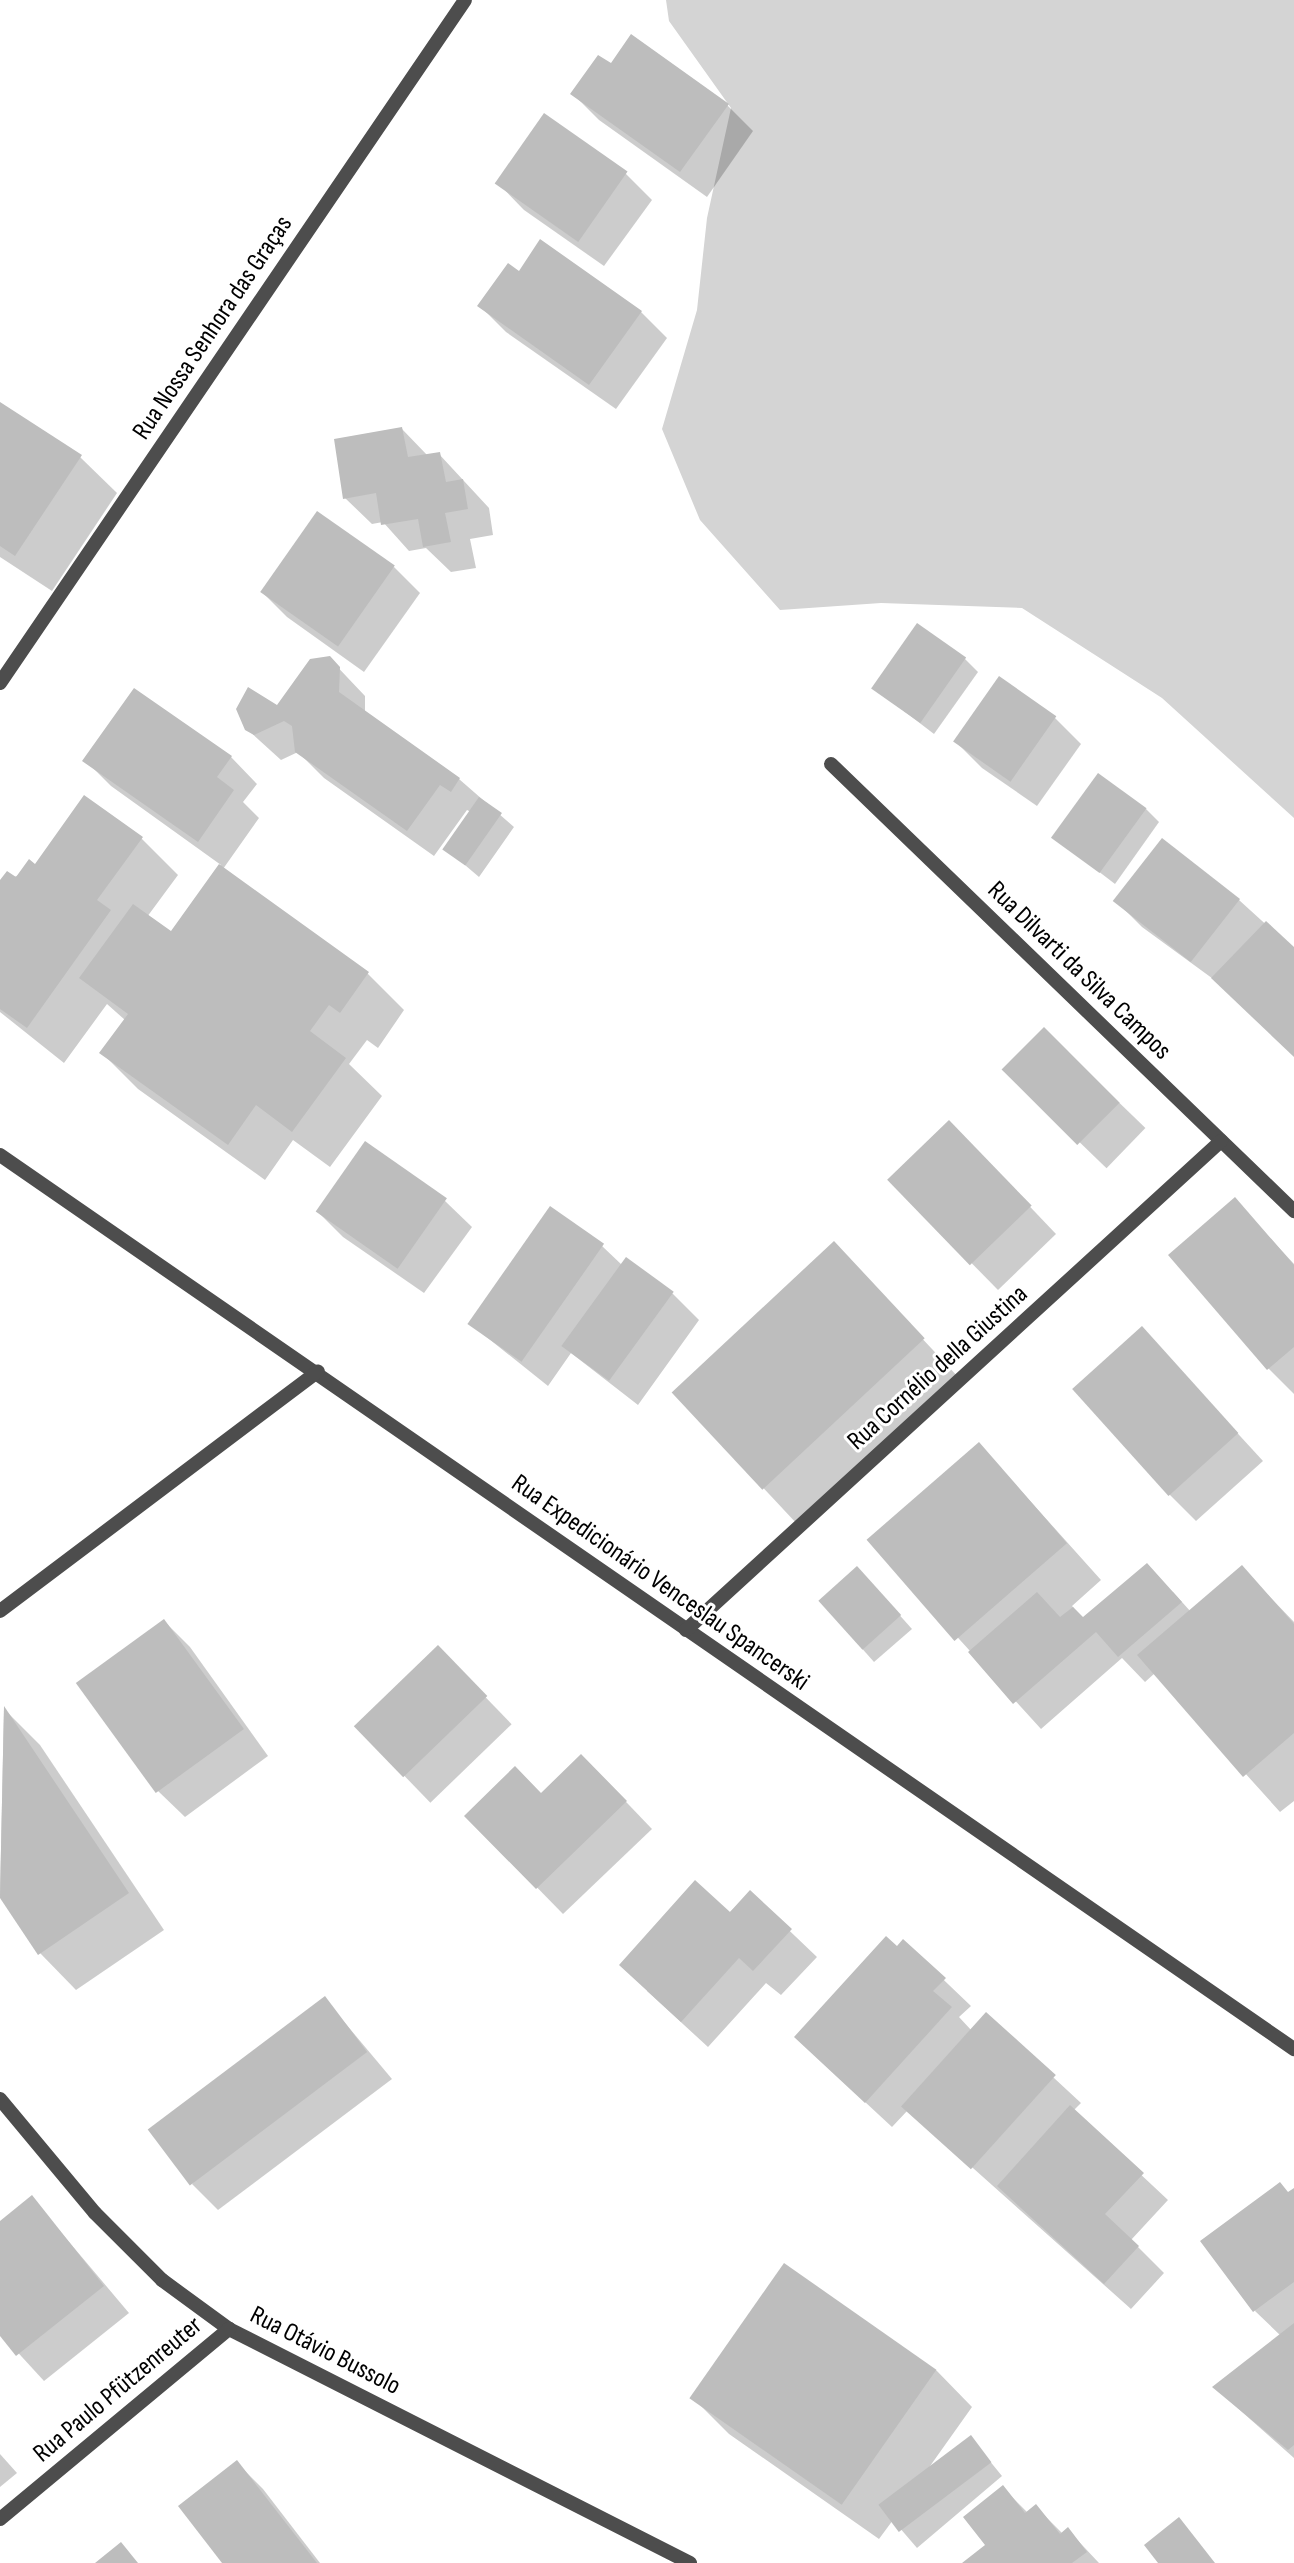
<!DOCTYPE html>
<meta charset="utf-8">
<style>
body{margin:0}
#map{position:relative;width:1294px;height:2563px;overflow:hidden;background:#fff;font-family:"Sofia Sans Condensed",sans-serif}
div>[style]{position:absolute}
.green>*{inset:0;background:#d4d4d4}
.shadow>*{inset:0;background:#0003;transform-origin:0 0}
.building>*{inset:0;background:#bdbdbd;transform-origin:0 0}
.minor>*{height:14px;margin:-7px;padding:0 7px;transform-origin:7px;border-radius:7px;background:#4d4d4d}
span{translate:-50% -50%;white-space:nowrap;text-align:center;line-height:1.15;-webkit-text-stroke:6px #fff;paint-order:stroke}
.street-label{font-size:26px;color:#000}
</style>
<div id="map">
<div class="green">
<i style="clip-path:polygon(666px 0,1294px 0,1294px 818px,1162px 698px,1022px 608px,881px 603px,780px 610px,700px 520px,662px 429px,697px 310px,707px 218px,731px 108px,669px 21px)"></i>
</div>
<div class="shadow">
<i style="clip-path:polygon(611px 66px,727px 105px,753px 131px,707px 197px,599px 120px,573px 94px)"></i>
<i style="clip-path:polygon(545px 116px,626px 174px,652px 200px,604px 266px,524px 210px,498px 183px)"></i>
<i style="clip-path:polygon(519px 274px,641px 312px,667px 338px,616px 409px,506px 332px,480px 306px)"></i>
<i style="clip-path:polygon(0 404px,80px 457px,117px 493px,52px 591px,0 557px)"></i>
<i style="clip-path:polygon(402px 429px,428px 456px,439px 454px,489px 508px,493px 535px,470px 539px,476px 568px,451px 572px,426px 548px,409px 551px,383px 522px,372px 524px,345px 498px)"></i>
<i style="clip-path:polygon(394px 567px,420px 593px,364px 672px,287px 617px,261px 591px)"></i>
<i style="clip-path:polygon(329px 658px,365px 696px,365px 712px,459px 779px,514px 827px,479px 877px,445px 848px,471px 812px,467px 810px,434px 856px,324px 778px,298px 752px,281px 760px,247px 729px,278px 708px)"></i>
<i style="clip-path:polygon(965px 659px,978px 672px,934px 734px,874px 688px)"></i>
<i style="clip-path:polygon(1055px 718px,1081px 744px,1037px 806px,982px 768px,956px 742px)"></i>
<i style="clip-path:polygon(231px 757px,257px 784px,243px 802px,259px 818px,223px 869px,368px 974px,404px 1010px,378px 1048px,367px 1040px,349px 1064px,382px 1096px,330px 1167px,293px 1140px,265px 1180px,138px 1089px,102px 1053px,125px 1020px,107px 1004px,64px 1063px,0 1012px,0 884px,35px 867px,141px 838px,178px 875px,147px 917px,172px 934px,221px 865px,111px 786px,85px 760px)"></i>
<i style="clip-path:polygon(1146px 809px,1159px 822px,1115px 884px,1055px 838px)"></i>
<i style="clip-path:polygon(1239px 900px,1294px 950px,1294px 1055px,1220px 984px,1142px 927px,1116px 901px)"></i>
<i style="left:1044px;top:1030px;width:141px;height:56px;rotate:44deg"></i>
<i style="clip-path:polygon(975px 1149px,1056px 1234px,998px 1290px,890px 1180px)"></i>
<i style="clip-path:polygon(1235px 1200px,1294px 1264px,1294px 1394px,1268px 1368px)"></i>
<i style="clip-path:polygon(445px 1201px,472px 1227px,424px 1293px,343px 1237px,317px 1211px)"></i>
<i style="left:834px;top:1244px;width:182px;height:218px;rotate:47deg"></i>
<i style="clip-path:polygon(602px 1246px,622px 1265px,626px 1259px,673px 1294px,699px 1320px,638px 1405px,571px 1353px,548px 1386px,469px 1323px)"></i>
<i style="clip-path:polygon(1141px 1328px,1263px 1461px,1196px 1521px,1170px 1495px)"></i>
<i style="clip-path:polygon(979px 1444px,1101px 1580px,1072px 1606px,1084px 1619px,1173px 1592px,1191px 1612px,1242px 1568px,1294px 1622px,1294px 1801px,1280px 1812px,1155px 1673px,1145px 1682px,1122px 1658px,1041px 1729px,869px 1540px)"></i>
<i style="clip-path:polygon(870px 1582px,912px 1629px,874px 1662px,820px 1601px)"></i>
<i style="clip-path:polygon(164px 1621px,190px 1647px,268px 1756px,185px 1817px,158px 1791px)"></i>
<i style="left:438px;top:1648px;width:106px;height:113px;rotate:46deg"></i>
<i style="clip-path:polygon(4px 1709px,40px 1745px,164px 1930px,76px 1990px,40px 1953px,0 1895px)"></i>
<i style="clip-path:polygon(607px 1782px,652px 1829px,563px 1914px,467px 1816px)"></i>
<i style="clip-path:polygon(750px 1893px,817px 1957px,781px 1995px,766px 1983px,708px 2047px,647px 1991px)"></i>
<i style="clip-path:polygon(903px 1941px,971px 2006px,959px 2017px,972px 2031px,986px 2015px,1081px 2103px,1073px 2111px,1168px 2200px,1131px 2240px,1164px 2273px,1131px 2309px,908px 2110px,892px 2127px,823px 2063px)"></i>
<i style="clip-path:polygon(324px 1998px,392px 2079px,218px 2210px,192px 2184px)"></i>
<i style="clip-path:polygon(1294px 2190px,1294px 2458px,1215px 2388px,1281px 2336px,1255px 2311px)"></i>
<i style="clip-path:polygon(32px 2198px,129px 2313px,44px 2381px,0 2333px,0 2224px)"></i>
<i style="clip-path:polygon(936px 2370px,972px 2407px,923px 2476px,971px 2438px,1002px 2476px,917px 2548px,893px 2520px,879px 2539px,729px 2434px,693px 2398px)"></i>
<i style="clip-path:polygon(0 2454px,17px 2473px,0 2487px)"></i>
<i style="clip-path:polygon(237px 2463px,263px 2489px,320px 2563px,225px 2563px)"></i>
<i style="clip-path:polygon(1003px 2488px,1028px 2513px,1036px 2507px,1063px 2534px,1068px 2530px,1099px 2563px,965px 2563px,988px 2546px)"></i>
</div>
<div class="building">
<i style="clip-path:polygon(631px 34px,729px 104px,680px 172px,570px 94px,598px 55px,611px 63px)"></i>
<i style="left:544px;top:113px;width:102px;height:86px;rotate:35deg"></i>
<i style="clip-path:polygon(540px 239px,642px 311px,589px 385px,477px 306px,508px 263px,519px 271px)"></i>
<i style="clip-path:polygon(0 402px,82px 455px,15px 556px,0 546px)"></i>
<i style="clip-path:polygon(402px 427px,408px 457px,440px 452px,446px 482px,463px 479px,468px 509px,445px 513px,451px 542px,423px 547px,418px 519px,381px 525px,376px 493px,343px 499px,334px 439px)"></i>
<i style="left:317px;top:511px;width:95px;height:99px;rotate:35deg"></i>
<i style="left:917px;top:623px;width:60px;height:80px;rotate:35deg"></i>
<i style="clip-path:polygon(330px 656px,340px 667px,339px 692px,460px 778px,451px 792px,440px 785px,407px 831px,295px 752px,292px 726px,284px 721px,254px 735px,245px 730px,236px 709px,248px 687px,277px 705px,310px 659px)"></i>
<i style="left:999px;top:676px;width:70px;height:80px;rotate:35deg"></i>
<i style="clip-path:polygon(134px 688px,232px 756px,217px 777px,234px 790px,198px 842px,82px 761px)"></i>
<i style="left:1098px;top:773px;width:60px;height:80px;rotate:36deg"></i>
<i style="clip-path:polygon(84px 795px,143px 837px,97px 900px,111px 910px,27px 1028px,0 1009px,0 880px,7px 871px,16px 877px,29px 859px,35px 864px)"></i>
<i style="left:479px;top:797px;width:28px;height:64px;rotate:35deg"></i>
<i style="left:1162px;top:838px;width:99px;height:80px;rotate:38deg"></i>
<i style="clip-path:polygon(219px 864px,369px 972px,340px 1013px,329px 1005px,310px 1031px,346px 1058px,292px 1132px,256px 1105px,228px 1145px,99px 1053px,128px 1014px,79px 978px,133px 904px,171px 931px)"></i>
<i style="clip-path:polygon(1266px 921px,1294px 947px,1294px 1057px,1211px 978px)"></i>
<i style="left:1044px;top:1027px;width:107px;height:60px;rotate:45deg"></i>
<i style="left:949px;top:1120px;width:119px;height:86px;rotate:46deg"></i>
<i style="left:365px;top:1141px;width:100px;height:86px;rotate:35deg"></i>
<i style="clip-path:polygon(1235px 1197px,1294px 1265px,1294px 1347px,1267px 1370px,1168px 1255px)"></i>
<i style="left:550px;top:1206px;width:66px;height:144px;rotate:35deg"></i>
<i style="left:834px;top:1241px;width:133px;height:222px;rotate:47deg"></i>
<i style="left:626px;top:1257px;width:59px;height:110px;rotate:36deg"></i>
<i style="left:1142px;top:1326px;width:144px;height:94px;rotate:48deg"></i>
<i style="left:979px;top:1442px;width:134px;height:149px;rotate:49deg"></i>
<i style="clip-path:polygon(1147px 1563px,1182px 1602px,1118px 1657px,1096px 1632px,1013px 1704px,968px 1652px,1037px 1592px,1060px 1617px,1073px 1607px,1083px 1617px)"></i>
<i style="clip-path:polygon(1242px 1565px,1294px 1624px,1294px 1733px,1243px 1777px,1137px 1655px)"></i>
<i style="left:857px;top:1566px;width:66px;height:52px;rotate:48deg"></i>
<i style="left:164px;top:1619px;width:136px;height:109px;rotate:54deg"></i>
<i style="left:438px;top:1645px;width:71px;height:117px;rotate:46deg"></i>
<i style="clip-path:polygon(4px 1706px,129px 1893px,38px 1955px,0 1898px)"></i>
<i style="clip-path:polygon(581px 1754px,627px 1801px,536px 1889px,464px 1816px,515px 1766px,541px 1793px)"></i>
<i style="clip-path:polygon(695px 1880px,730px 1912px,750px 1890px,792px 1929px,753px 1971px,739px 1958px,681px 2022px,619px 1965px)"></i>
<i style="clip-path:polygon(886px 1936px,897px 1946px,903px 1939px,946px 1978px,933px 1991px,952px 2007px,865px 2103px,794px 2037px)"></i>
<i style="left:325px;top:1996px;width:70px;height:222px;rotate:53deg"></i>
<i style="left:986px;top:2012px;width:94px;height:127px;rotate:42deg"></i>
<i style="clip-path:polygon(1070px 2105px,1144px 2173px,1105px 2214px,1139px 2246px,1104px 2284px,997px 2186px)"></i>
<i style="clip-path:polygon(1280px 2182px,1288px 2192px,1294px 2188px,1294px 2282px,1253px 2312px,1200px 2241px)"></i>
<i style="clip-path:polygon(32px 2195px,104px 2286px,16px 2356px,0 2336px,0 2221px)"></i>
<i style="left:784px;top:2263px;width:186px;height:165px;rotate:35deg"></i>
<i style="clip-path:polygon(1294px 2323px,1294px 2445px,1288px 2450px,1212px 2387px)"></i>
<i style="left:971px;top:2435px;width:34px;height:116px;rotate:53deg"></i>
<i style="clip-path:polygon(237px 2460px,317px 2563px,222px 2563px,178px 2506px)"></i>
<i style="clip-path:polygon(1003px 2485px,1025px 2513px,1036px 2504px,1060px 2534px,1068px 2527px,1087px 2552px,1072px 2563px,962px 2563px,985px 2545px,963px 2517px)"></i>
<i style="clip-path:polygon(1179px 2517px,1215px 2563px,1158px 2563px,1144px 2545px)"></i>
<i style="clip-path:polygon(121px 2542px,138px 2563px,95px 2563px)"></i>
</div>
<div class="minor">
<i style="left:0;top:683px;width:826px;rotate:-55.75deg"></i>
<i style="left:831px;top:764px;width:644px;rotate:43.99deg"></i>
<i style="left:0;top:1155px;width:1573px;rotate:34.64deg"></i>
<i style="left:0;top:1611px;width:398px;rotate:-37deg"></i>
<i style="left:686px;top:1630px;width:725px;rotate:-42.43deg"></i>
<i style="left:0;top:2099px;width:148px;rotate:50.2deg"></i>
<i style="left:95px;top:2213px;width:95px;rotate:45deg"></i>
<i style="left:162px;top:2280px;width:83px;rotate:36.2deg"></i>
<i style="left:229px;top:2329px;width:517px;rotate:26.91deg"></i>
<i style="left:0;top:2519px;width:298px;rotate:-39.7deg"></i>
</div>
<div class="street-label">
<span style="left:213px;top:328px;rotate:-56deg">Rua Nossa Senhora das Graças</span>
<span style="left:1079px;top:971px;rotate:44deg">Rua Dilvarti da Silva Campos</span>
<span style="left:938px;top:1368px;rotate:-42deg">Rua Cornélio della Giustina</span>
<span style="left:660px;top:1583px;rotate:35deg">Rua Expedicionário Venceslau Spancerski</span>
<span style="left:325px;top:2351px;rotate:27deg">Rua Otávio Bussolo</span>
<span style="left:118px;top:2390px;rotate:-40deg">Rua Paulo Pfützenreuter</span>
</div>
</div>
